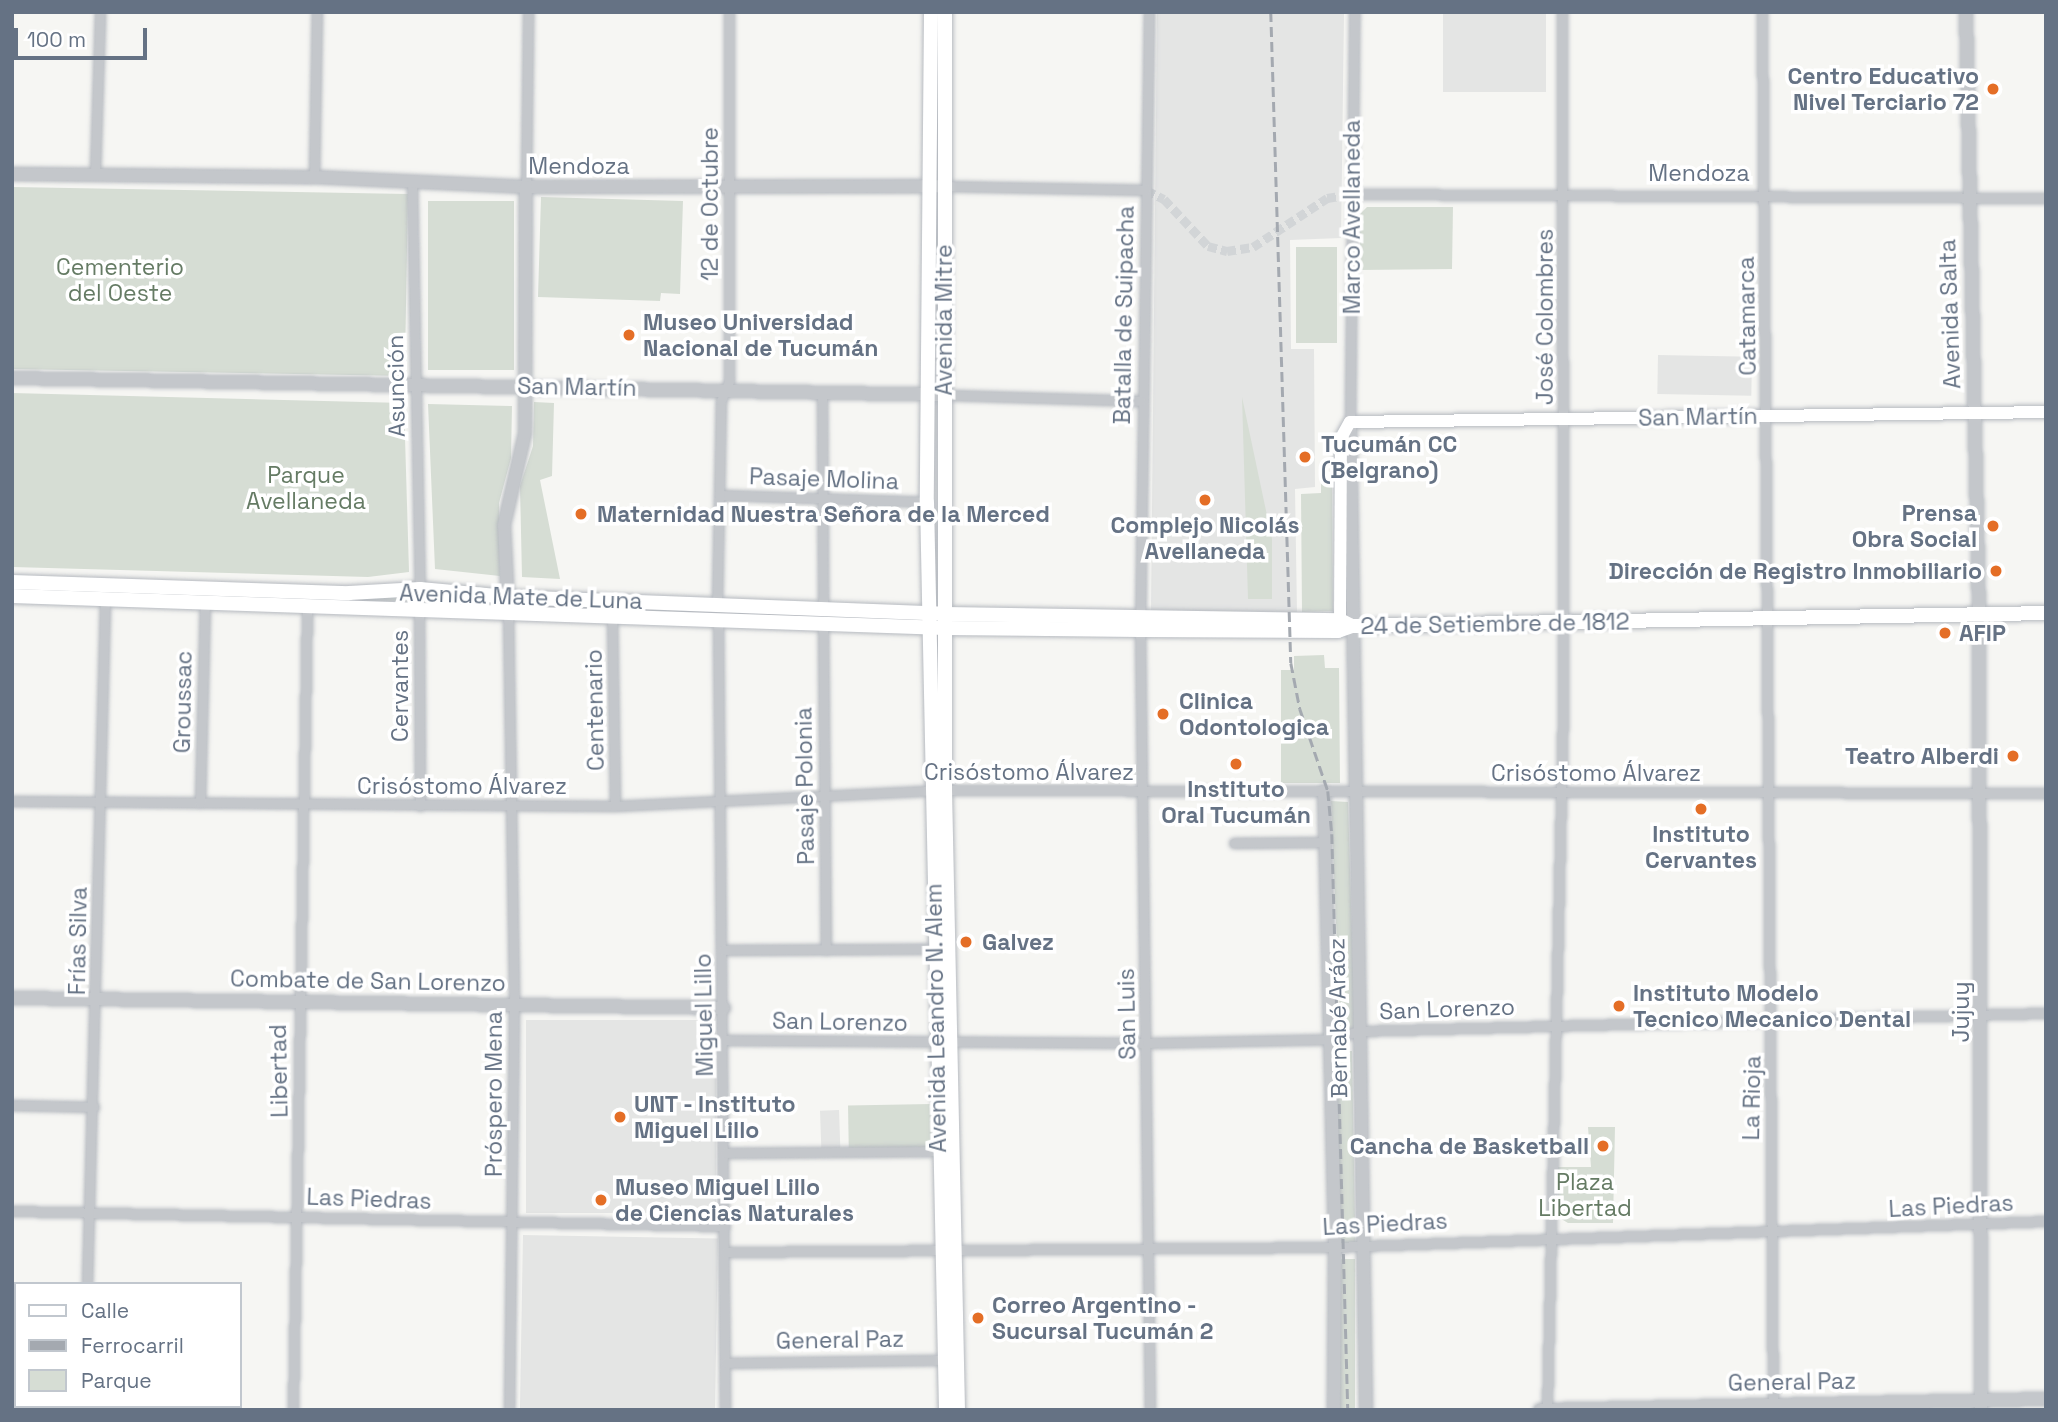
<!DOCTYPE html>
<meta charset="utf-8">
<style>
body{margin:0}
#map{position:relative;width:2058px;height:1422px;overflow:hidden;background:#f6f6f3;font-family:"Space Grotesk",sans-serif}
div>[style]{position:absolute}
.built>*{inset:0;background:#e4e5e4;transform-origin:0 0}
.green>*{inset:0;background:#d6ddd4;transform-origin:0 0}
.minor-tunnel>*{height:9px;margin-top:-4.5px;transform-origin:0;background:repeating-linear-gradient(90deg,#d2d5d7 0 9px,transparent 0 13.5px)}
.roads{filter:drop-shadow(0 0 2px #b6bac0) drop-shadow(0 0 2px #b6bac0)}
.minor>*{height:9px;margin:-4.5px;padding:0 4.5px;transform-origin:4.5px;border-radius:4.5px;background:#c4c7cb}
.tertiary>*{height:12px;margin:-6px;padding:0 6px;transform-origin:6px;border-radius:6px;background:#c4c7cb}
.secondary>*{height:12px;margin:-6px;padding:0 6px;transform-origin:6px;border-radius:6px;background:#fff}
.primary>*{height:14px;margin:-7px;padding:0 7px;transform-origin:7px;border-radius:7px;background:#fff}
.rail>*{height:2.5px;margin-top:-1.25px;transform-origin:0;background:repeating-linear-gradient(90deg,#a4a9b0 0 10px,transparent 0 15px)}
.dots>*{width:19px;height:19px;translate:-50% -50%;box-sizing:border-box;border:4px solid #fff;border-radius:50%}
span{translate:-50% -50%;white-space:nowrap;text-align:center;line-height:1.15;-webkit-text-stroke:7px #fff;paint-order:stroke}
.poi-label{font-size:23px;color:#657284;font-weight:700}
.right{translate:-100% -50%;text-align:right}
.left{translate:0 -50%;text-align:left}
.street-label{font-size:23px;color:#657284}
.park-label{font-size:23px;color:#657b64}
.frame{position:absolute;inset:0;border:14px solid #657284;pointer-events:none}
.legend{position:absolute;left:14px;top:1282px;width:228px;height:126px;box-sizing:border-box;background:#fff;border:2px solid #c1c7ce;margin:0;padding:9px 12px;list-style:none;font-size:21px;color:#657284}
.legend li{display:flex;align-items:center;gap:14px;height:35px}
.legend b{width:35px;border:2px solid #c1c7ce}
.scale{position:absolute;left:14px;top:28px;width:133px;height:32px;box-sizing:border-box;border:4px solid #657284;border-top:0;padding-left:9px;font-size:21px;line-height:24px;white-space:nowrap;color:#657284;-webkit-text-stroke:5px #fff;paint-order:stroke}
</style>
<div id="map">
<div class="built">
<i style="clip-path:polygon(1157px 12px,1344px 12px,1341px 238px,1290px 240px,1291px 349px,1314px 349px,1315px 487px,1295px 489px,1297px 612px,1151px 611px)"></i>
<i style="left:1443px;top:12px;width:103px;height:80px"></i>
<i style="left:1658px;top:355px;width:94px;height:39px;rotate:1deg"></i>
<i style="left:526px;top:1020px;width:190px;height:193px"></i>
<i style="left:839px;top:1110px;width:38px;height:19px;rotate:88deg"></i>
<i style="left:523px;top:1235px;width:195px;height:175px;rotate:1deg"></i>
</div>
<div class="green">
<i style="left:12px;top:187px;width:396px;height:182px;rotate:1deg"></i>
<i style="clip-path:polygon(541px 197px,683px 201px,680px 294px,661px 293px,660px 301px,538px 297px)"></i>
<i style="left:514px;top:201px;width:169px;height:86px;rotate:90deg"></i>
<i style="clip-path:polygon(1367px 207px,1453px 207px,1452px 269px,1360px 270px,1360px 214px)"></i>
<i style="left:1296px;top:247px;width:41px;height:96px"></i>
<i style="clip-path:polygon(12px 393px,404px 403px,409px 572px,368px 577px,12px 567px)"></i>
<i style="clip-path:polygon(1242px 397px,1272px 539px,1272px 599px,1248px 599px)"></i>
<i style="clip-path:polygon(534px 402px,554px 403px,552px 476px,540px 480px,560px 579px,522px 577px,520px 486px,533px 446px)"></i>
<i style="clip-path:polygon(428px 404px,512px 406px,511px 458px,499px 503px,500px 576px,435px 569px)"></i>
<i style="clip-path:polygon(1321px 480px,1332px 480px,1333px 611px,1302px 612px,1301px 494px,1321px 493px)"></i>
<i style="clip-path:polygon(423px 594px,497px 603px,349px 600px)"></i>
<i style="clip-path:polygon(1324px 655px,1325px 668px,1339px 668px,1340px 783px,1281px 783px,1281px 670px,1294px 670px,1294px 656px)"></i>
<i style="clip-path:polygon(1331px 801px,1348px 802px,1355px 1036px,1341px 1042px)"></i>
<i style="left:1352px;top:1051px;width:192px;height:17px;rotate:89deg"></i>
<i style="left:931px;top:1104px;width:44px;height:83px;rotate:89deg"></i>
<i style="clip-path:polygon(1588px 1127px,1615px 1127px,1613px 1223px,1568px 1223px,1558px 1217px,1558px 1167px,1591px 1167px)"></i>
<i style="left:1339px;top:1259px;width:16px;height:149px"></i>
</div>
<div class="minor-tunnel">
<i style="left:1146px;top:190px;width:20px;rotate:27deg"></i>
<i style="left:1164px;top:199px;width:64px;rotate:46.9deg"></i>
<i style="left:1208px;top:246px;width:20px;rotate:15deg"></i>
<i style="left:1227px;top:251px;width:26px;rotate:-9deg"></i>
<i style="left:1253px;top:247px;width:89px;rotate:-33.5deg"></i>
<i style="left:1327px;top:198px;width:25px;rotate:-9deg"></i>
</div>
<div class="roads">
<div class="minor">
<i style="left:1149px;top:12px;width:618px;rotate:90.83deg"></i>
<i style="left:1140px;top:630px;width:780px;rotate:89.27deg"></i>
<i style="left:1762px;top:12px;width:1398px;rotate:89.55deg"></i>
<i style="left:95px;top:173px;width:161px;rotate:-88.2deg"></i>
<i style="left:314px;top:177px;width:165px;rotate:-89deg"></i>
<i style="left:412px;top:183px;width:406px;rotate:88.9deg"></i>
<i style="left:945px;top:186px;width:201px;rotate:1.1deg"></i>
<i style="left:526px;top:187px;width:175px;rotate:-89.3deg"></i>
<i style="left:1352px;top:194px;width:694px;rotate:0.33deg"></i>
<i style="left:822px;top:391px;width:218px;rotate:89.7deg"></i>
<i style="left:944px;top:395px;width:197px;rotate:1.7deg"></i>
<i style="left:1350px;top:422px;width:410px;rotate:-89.4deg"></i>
<i style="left:719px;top:495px;width:208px;rotate:1.9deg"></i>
<i style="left:717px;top:604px;width:203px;rotate:-88.9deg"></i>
<i style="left:721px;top:401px;width:22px;rotate:-68deg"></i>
<i style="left:729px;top:381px;width:369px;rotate:-90deg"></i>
<i style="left:419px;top:609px;width:197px;rotate:89.7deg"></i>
<i style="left:508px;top:610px;width:395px;rotate:89.1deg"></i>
<i style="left:514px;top:1005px;width:405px;rotate:90.7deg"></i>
<i style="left:612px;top:614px;width:192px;rotate:89.1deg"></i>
<i style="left:718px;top:619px;width:791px;rotate:89.49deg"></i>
<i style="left:823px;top:623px;width:327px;rotate:89.5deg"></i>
<i style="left:12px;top:801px;width:603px;rotate:0.48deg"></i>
<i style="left:615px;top:806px;width:330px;rotate:-2.8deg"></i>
<i style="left:945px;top:790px;width:1101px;rotate:0.16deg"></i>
<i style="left:200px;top:803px;width:200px;rotate:-88.6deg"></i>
<i style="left:1234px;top:843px;width:93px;rotate:-0.6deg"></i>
<i style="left:723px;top:950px;width:212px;rotate:-0.3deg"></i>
<i style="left:724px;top:1040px;width:423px;rotate:0.4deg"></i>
<i style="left:1147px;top:1043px;width:184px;rotate:-1.2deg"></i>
<i style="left:1331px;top:1039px;width:29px;rotate:-16deg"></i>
<i style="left:1359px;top:1031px;width:687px;rotate:-1.5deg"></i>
<i style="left:12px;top:1105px;width:82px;rotate:1.4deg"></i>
<i style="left:725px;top:1153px;width:213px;rotate:-0.5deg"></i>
<i style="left:12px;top:1211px;width:713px;rotate:1.21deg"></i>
<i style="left:725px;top:1252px;width:610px;rotate:-0.47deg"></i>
<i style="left:1335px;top:1247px;width:711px;rotate:-2.09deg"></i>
<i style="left:87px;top:1284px;width:685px;rotate:-88.49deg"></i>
<i style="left:725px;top:1363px;width:222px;rotate:-0.8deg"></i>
<i style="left:83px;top:1410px;width:4px;rotate:-90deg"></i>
<i style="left:293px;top:1410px;width:805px;rotate:-89deg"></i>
<i style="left:1547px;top:1410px;width:700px;rotate:-88.69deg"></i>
<i style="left:1563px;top:710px;width:698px;rotate:-90.08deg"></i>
</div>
<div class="tertiary">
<i style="left:1966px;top:12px;width:602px;rotate:88.76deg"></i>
<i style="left:1979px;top:614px;width:796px;rotate:89.86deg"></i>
<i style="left:12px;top:174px;width:302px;rotate:0.6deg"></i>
<i style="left:314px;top:177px;width:212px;rotate:2.7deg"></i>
<i style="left:526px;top:187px;width:413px;rotate:-0.1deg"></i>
<i style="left:12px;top:378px;width:932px;rotate:1.04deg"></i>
<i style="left:1350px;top:422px;width:988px;rotate:89.07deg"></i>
<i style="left:508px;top:606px;width:81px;rotate:-92.8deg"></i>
<i style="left:504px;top:525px;width:94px;rotate:-77.1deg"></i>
<i style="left:525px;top:433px;width:246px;rotate:-89.8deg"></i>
<i style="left:1324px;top:791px;width:456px;rotate:88.6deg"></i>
<i style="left:1335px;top:1247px;width:163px;rotate:90.4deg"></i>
<i style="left:12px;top:998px;width:712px;rotate:0.8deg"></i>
<i style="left:1540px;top:1410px;width:506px;rotate:-1.25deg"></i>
</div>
<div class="secondary">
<i style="left:1340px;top:620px;width:182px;rotate:-89.7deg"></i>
<i style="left:1341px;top:438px;width:18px;rotate:-61deg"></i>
<i style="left:1350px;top:422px;width:696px;rotate:-0.82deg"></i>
</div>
<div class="primary">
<i style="left:931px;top:12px;width:490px;rotate:90.5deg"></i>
<i style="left:927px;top:502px;width:908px;rotate:88.8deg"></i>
<i style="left:945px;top:12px;width:778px;rotate:90deg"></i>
<i style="left:945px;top:790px;width:620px;rotate:88.8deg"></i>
<i style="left:12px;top:582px;width:337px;rotate:1.9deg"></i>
<i style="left:349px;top:593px;width:71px;rotate:-3.2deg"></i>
<i style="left:420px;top:589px;width:88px;rotate:5.2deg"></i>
<i style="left:508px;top:597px;width:437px;rotate:2.2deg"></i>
<i style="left:945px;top:614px;width:395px;rotate:0.9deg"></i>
<i style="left:1340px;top:620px;width:13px;rotate:27deg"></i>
<i style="left:12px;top:596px;width:934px;rotate:1.96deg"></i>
<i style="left:945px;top:628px;width:195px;rotate:0.6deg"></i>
<i style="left:1140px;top:630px;width:198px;rotate:0.3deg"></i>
<i style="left:1338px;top:631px;width:15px;rotate:-20deg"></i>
<i style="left:1352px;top:626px;width:694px;rotate:-1.07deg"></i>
</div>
</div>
<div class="rail">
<i style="left:1271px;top:12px;width:651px;rotate:88.24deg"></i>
<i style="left:1291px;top:663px;width:47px;rotate:78.9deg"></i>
<i style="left:1300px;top:709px;width:87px;rotate:71.1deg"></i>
<i style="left:1328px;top:791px;width:43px;rotate:84.7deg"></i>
<i style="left:1332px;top:834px;width:576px;rotate:88.41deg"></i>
</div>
<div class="dots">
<i style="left:1993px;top:89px;background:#e46e26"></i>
<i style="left:629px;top:335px;background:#e46e26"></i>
<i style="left:1305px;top:457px;background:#e46e26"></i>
<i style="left:1205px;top:500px;background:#e46e26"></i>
<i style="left:581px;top:514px;background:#e46e26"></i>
<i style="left:1993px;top:526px;background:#e46e26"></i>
<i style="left:1996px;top:571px;background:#e46e26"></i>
<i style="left:1945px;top:633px;background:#e46e26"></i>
<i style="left:1163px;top:714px;background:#e46e26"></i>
<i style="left:2013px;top:756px;background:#e46e26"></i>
<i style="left:1236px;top:764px;background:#e46e26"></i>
<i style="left:1701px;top:809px;background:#e46e26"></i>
<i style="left:966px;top:942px;background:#e46e26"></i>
<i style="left:1619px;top:1006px;background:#e46e26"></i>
<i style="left:620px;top:1117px;background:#e46e26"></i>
<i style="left:1603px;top:1146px;background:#e46e26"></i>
<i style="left:601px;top:1200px;background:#e46e26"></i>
<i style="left:978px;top:1318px;background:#e46e26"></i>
</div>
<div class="poi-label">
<span class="right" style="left:1979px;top:89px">Centro Educativo<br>Nivel Terciario 72</span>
<span class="left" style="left:643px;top:335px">Museo Universidad<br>Nacional de Tucumán</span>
<span class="left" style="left:1321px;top:457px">Tucumán CC<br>(Belgrano)</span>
<span class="right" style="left:1977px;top:526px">Prensa<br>Obra Social</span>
<span class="left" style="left:597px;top:514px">Maternidad Nuestra Señora de la Merced</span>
<span style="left:1205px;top:538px">Complejo Nicolás<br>Avellaneda</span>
<span class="right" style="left:1982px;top:571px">Dirección de Registro Inmobiliario</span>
<span class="left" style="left:1959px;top:633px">AFIP</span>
<span class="left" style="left:1179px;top:714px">Clinica<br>Odontologica</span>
<span class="right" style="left:1999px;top:756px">Teatro Alberdi</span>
<span style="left:1236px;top:802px">Instituto<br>Oral Tucumán</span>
<span style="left:1701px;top:847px">Instituto<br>Cervantes</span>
<span class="left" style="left:982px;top:942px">Galvez</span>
<span class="left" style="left:1633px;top:1006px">Instituto Modelo<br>Tecnico Mecanico Dental</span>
<span class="left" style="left:634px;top:1117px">UNT - Instituto<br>Miguel Lillo</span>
<span class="right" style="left:1589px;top:1146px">Cancha de Basketball</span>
<span class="left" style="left:615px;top:1200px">Museo Miguel Lillo<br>de Ciencias Naturales</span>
<span class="left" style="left:992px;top:1318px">Correo Argentino -<br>Sucursal Tucumán 2</span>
</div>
<div class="street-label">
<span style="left:579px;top:166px">Mendoza</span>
<span style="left:1699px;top:173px">Mendoza</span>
<span style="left:710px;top:204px;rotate:-90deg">12 de Octubre</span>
<span style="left:1352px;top:217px;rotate:-90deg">Marco Avellaneda</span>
<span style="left:1950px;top:314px;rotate:-92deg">Avenida Salta</span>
<span style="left:1124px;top:315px;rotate:-89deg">Batalla de Suipacha</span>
<span style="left:1747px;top:316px;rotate:-91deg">Catamarca</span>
<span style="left:1545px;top:317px;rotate:-90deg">José Colombres</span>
<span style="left:944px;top:320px;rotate:-90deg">Avenida Mitre</span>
<span style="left:396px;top:386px;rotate:-91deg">Asunción</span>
<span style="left:577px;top:387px;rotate:1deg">San Martín</span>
<span style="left:1698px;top:417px;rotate:-1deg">San Martín</span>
<span style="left:824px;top:479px;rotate:2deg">Pasaje Molina</span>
<span style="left:521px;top:597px;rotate:2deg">Avenida Mate de Luna</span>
<span style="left:1495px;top:624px;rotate:-1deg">24 de Setiembre de 1812</span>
<span style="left:400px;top:686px;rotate:-90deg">Cervantes</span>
<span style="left:183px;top:702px;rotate:-89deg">Groussac</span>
<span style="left:595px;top:710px;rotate:-91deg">Centenario</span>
<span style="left:1029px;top:772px">Crisóstomo Álvarez</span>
<span style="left:1596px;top:773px">Crisóstomo Álvarez</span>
<span style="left:462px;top:786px">Crisóstomo Álvarez</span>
<span style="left:805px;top:786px;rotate:-91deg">Pasaje Polonia</span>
<span style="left:78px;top:941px;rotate:-89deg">Frías Silva</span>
<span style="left:368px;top:981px;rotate:1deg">Combate de San Lorenzo</span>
<span style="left:1447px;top:1009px;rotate:-2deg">San Lorenzo</span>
<span style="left:1961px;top:1012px;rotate:-90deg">Jujuy</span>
<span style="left:1127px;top:1014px;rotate:-91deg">San Luis</span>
<span style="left:704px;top:1015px;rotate:-91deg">Miguel Lillo</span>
<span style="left:936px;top:1018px;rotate:-91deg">Avenida Leandro N. Alem</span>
<span style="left:1338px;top:1018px;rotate:-91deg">Bernabé Aráoz</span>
<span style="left:840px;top:1022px;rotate:1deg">San Lorenzo</span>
<span style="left:279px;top:1071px;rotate:-91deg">Libertad</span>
<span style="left:494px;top:1094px;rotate:-90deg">Próspero Mena</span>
<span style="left:1752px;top:1098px;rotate:-89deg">La Rioja</span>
<span style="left:369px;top:1199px;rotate:2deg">Las Piedras</span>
<span style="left:1951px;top:1206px;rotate:-3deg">Las Piedras</span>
<span style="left:1385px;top:1224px;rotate:-3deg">Las Piedras</span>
<span style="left:840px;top:1340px;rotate:-1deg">General Paz</span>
<span style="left:1792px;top:1382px;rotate:-1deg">General Paz</span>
</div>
<div class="park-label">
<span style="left:120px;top:280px">Cementerio<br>del Oeste</span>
<span style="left:306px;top:488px">Parque<br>Avellaneda</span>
<span style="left:1585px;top:1195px">Plaza<br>Libertad</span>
</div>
<div class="frame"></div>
<ul class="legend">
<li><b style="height:9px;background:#fff"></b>Calle</li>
<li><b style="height:9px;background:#a4a9b0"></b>Ferrocarril</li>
<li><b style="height:19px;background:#d6ddd4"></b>Parque</li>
</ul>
<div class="scale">100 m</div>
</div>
